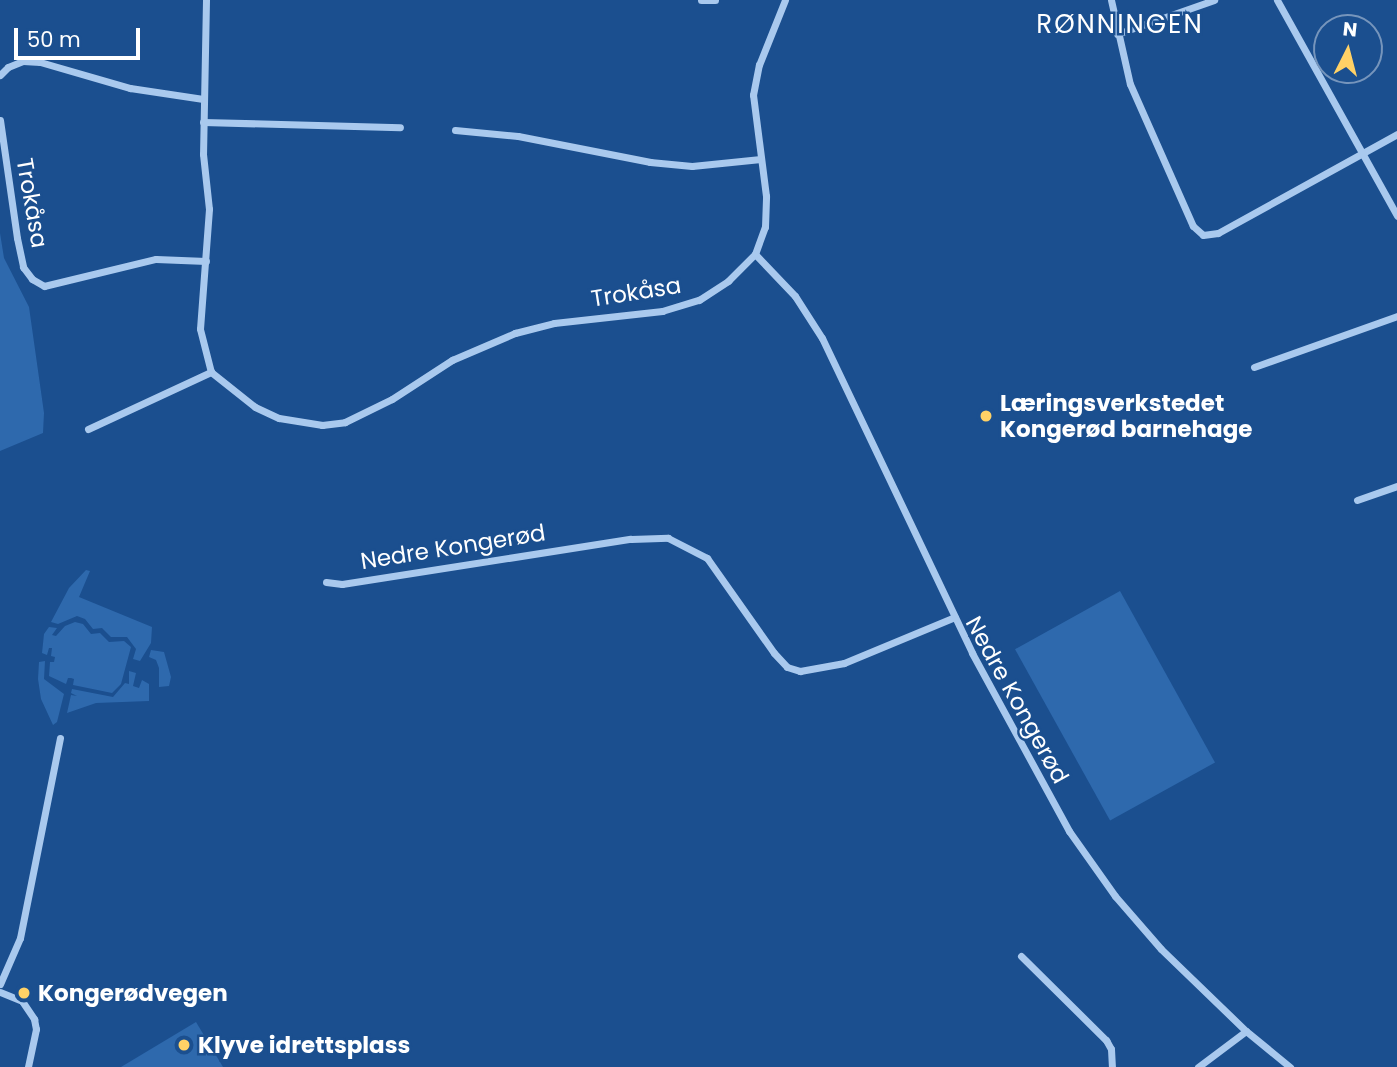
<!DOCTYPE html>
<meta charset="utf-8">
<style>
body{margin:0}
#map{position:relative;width:1397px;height:1067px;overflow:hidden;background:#1b4f8f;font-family:Poppins,sans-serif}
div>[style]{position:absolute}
.green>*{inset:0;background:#2e69ad;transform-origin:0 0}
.street>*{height:7px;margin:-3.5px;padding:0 3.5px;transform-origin:3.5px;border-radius:3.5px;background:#a9c9ee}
.dots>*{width:19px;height:19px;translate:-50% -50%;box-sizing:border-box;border:4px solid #1b4f8f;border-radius:50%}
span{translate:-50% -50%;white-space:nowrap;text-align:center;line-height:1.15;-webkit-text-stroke:5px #1b4f8f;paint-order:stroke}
.street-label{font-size:23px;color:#fff}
.poi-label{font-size:23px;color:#fff;font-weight:700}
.left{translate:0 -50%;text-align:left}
.quarter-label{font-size:26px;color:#fff;letter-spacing:2px}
.north{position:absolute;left:1313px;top:14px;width:70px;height:70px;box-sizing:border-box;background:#1b4f8f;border:2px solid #7695bc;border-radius:50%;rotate:6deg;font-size:19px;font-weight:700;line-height:28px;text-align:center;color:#fff}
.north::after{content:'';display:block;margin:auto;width:24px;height:32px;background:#ffd166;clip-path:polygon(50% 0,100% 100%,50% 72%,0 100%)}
.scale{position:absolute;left:14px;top:28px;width:126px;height:32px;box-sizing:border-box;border:4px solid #fff;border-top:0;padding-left:9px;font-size:21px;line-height:24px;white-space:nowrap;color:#fff;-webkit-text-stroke:5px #1b4f8f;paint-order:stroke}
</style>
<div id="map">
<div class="green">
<i style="clip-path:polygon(0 233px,4px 258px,29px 307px,44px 413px,43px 433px,0 451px)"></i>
<i style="clip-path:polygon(86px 570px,90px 571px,79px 597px,152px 627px,151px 643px,140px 661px,133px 659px,136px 649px,127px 637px,111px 637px,102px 628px,93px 629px,85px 619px,77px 616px,58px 624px,51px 622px,69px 588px)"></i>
<i style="left:1120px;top:591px;width:196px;height:120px;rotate:61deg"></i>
<i style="clip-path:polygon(75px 622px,83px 624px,91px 634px,100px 633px,109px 642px,124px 641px,131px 647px,121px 684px,112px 693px,73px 685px,74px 679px,71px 678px,68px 678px,66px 684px,49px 676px,50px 662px,54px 662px,55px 657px,51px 656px,52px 648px,49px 648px,47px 655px,42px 653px,44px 634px,49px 627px,57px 628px,52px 635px,56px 636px,65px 626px)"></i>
<i style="clip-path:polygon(151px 650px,164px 652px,171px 677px,169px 686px,159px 687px,159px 668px,156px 660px,149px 657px)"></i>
<i style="clip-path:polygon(45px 661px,44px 679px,64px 694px,57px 722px,53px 725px,41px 699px,38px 679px,39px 662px)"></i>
<i style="clip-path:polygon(129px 671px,136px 673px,133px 686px,139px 688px,142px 680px,149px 684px,149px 701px,96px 703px,67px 713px,71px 695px,77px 696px,71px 693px,72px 689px,113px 697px,125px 683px,129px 684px)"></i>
<i style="clip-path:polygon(196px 1022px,223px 1067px,121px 1067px)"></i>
</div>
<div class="street">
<i style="left:206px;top:0;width:154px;rotate:91.1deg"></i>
<i style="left:203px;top:154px;width:55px;rotate:83.8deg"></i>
<i style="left:209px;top:209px;width:120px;rotate:94.3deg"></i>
<i style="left:200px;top:329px;width:44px;rotate:75.7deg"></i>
<i style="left:211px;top:372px;width:56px;rotate:38.5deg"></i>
<i style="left:255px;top:407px;width:26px;rotate:25deg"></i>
<i style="left:279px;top:418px;width:44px;rotate:9.2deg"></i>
<i style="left:322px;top:425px;width:23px;rotate:-7deg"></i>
<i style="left:345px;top:422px;width:52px;rotate:-26.1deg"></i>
<i style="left:392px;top:399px;width:72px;rotate:-33deg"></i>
<i style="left:452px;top:360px;width:69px;rotate:-23.2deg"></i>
<i style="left:515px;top:333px;width:40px;rotate:-14.4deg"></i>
<i style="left:554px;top:323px;width:109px;rotate:-6.3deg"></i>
<i style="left:662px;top:311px;width:39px;rotate:-17deg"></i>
<i style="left:699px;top:300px;width:35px;rotate:-33deg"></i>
<i style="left:728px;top:281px;width:38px;rotate:-45deg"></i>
<i style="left:755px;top:254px;width:58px;rotate:46.4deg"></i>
<i style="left:795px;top:296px;width:50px;rotate:57.3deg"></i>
<i style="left:822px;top:338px;width:349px;rotate:64.5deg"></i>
<i style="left:972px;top:653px;width:203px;rotate:61.4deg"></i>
<i style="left:1069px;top:831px;width:80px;rotate:54.7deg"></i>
<i style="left:1115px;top:896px;width:70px;rotate:49deg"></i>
<i style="left:1161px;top:949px;width:118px;rotate:44deg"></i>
<i style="left:1246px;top:1031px;width:57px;rotate:39.3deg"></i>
<i style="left:701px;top:0;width:14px"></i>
<i style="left:1111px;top:0;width:86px;rotate:77.3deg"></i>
<i style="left:1130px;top:84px;width:155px;rotate:66.1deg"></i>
<i style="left:1193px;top:226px;width:13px;rotate:42deg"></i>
<i style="left:1203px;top:235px;width:15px;rotate:-8deg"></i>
<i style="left:1218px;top:233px;width:205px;rotate:-28.9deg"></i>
<i style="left:1277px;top:0;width:247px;rotate:60.9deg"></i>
<i style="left:1117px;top:34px;width:103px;rotate:-19.3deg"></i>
<i style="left:0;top:75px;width:11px;rotate:-45deg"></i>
<i style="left:8px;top:67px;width:16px;rotate:-22deg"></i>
<i style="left:23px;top:61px;width:17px;rotate:3deg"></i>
<i style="left:40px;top:62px;width:94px;rotate:16.1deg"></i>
<i style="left:130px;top:88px;width:74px;rotate:8.6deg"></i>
<i style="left:0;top:120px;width:119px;rotate:81.8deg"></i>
<i style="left:17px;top:238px;width:30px;rotate:78deg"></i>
<i style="left:23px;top:267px;width:15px;rotate:53deg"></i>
<i style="left:32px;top:279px;width:14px;rotate:30deg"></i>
<i style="left:44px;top:286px;width:115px;rotate:-13.6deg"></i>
<i style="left:156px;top:259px;width:50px;rotate:2.3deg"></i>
<i style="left:203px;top:122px;width:197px;rotate:1.5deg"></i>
<i style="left:455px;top:130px;width:63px;rotate:5.4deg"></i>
<i style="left:518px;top:136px;width:135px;rotate:11.1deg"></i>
<i style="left:650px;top:162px;width:42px;rotate:5.4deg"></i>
<i style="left:692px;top:166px;width:69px;rotate:-5.8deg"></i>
<i style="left:755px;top:254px;width:29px;rotate:-70deg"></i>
<i style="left:765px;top:227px;width:31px;rotate:-88deg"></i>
<i style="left:766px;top:196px;width:102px;rotate:-97.3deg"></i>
<i style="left:753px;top:95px;width:31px;rotate:-79deg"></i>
<i style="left:759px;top:65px;width:70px;rotate:-68.2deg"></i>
<i style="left:1254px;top:367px;width:152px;rotate:-19.6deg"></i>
<i style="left:88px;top:429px;width:136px;rotate:-24.9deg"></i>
<i style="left:1357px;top:500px;width:42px;rotate:-19.3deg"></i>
<i style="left:326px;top:582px;width:16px;rotate:7deg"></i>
<i style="left:342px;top:584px;width:292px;rotate:-8.9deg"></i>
<i style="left:631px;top:539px;width:37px;rotate:-2deg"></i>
<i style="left:668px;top:538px;width:44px;rotate:27.1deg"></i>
<i style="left:707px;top:558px;width:116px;rotate:54.8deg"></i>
<i style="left:774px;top:653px;width:19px;rotate:47deg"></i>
<i style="left:787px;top:667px;width:14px;rotate:17deg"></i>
<i style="left:800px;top:671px;width:45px;rotate:-10.3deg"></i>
<i style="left:844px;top:663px;width:120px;rotate:-22.5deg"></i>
<i style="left:1021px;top:956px;width:120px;rotate:44.7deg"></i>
<i style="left:1106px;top:1040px;width:10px;rotate:61deg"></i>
<i style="left:1111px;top:1049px;width:18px;rotate:87deg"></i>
<i style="left:0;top:984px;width:50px;rotate:-66.5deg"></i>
<i style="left:20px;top:938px;width:204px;rotate:-78.7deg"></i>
<i style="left:0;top:992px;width:24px;rotate:22deg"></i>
<i style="left:22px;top:1001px;width:22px;rotate:56deg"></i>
<i style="left:34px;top:1019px;width:10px;rotate:79deg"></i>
<i style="left:36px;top:1029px;width:39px;rotate:102deg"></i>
<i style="left:1198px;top:1067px;width:60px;rotate:-36.9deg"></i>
</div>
<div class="dots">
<i style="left:986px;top:416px;background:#ffd166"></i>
<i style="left:24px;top:993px;background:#ffd166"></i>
<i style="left:184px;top:1045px;background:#ffd166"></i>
</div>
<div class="street-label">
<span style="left:32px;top:203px;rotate:80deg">Trokåsa</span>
<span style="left:636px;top:292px;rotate:-9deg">Trokåsa</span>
<span style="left:453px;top:547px;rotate:-9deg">Nedre Kongerød</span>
<span style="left:1017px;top:700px;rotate:61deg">Nedre Kongerød</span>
</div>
<div class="poi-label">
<span class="left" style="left:1000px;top:416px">Læringsverkstedet<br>Kongerød barnehage</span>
<span class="left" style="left:38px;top:993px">Kongerødvegen</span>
<span class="left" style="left:198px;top:1045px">Klyve idrettsplass</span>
</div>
<div class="quarter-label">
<span style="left:1120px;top:25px">RØNNINGEN</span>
</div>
<div class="north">N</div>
<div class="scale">50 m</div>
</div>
